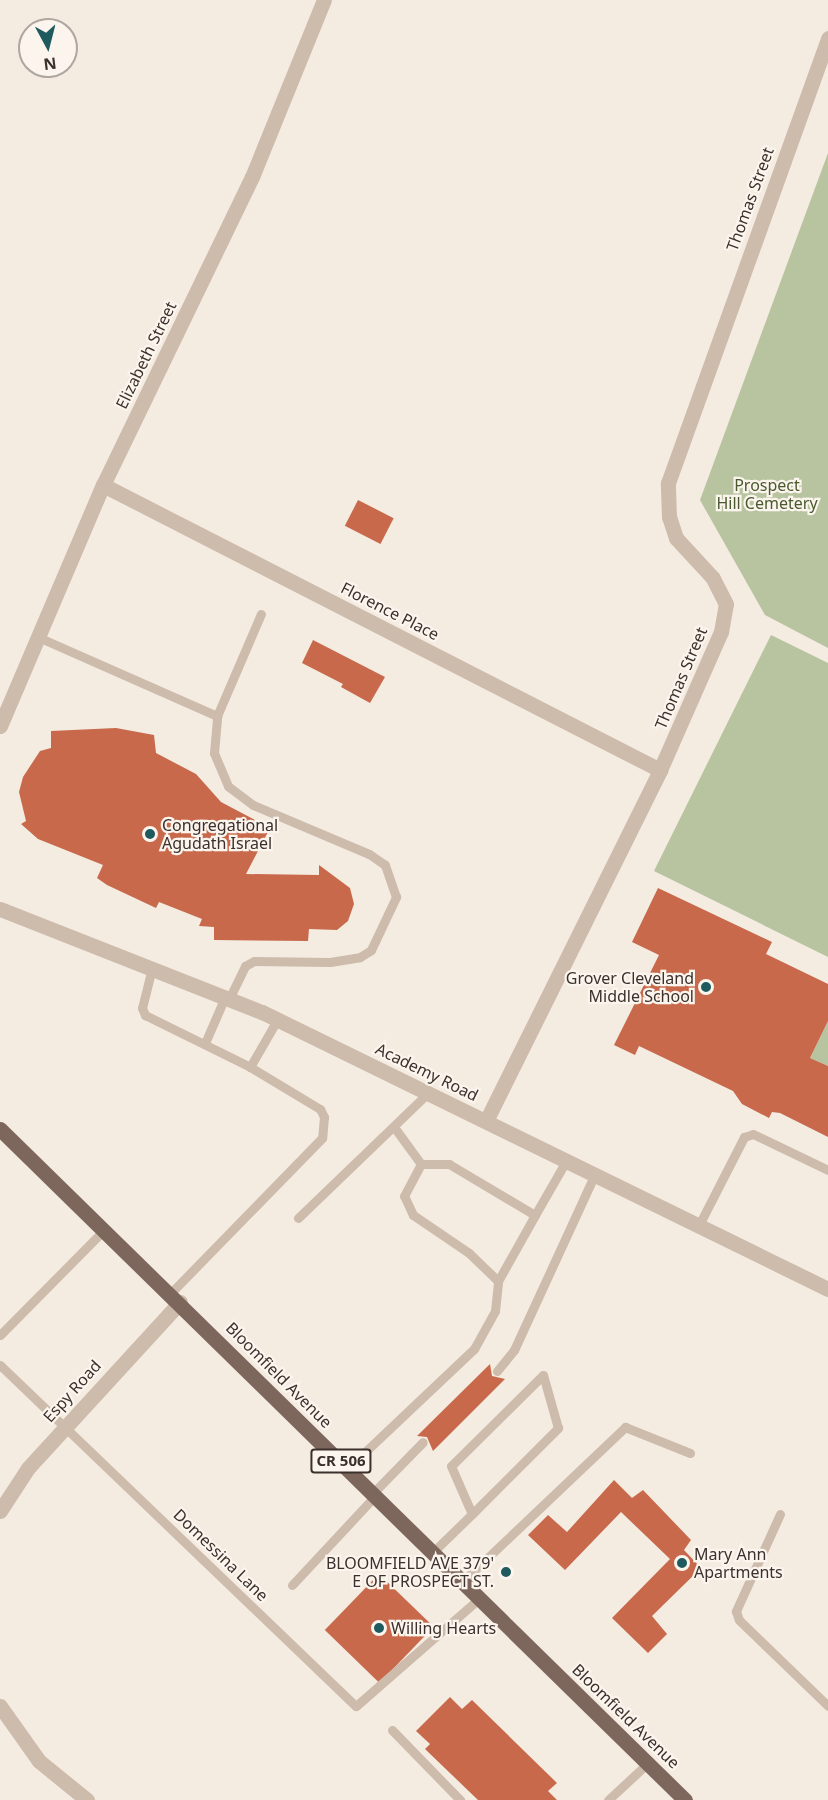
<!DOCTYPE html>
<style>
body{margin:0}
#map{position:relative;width:828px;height:1800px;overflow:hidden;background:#f4ebe1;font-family:"Noto Sans",sans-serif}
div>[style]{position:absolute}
.green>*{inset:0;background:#b8c4a0}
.building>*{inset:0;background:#c8694b;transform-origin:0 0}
.lane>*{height:9px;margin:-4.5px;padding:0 4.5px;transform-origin:4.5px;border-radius:4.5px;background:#cdbbac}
.street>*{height:15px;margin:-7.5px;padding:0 7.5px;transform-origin:7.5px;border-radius:7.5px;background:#cdbbac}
.primary>*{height:15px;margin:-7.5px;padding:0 7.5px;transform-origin:7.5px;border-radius:7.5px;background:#7d675c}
.dots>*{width:16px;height:16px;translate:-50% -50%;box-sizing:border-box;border:3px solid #fbf5ee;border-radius:50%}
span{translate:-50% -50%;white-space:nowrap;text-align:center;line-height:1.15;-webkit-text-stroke:4.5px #fbf5ee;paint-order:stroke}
.shield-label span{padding:2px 4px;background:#fbf5ee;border:2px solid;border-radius:4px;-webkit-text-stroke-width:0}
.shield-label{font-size:15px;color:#3b302b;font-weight:700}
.street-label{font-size:16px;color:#3b302b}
.park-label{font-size:16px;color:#4a5a2e}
.poi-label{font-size:16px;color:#3b302b}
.left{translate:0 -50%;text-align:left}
.right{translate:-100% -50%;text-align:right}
.north{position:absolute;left:18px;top:18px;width:60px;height:60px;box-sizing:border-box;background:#fbf5ee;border:2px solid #aea6a0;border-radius:50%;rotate:173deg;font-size:16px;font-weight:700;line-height:24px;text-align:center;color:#3b302b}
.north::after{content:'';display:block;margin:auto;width:21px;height:27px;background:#1f5a5e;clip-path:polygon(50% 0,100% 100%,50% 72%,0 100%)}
</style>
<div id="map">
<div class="green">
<i style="clip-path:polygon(828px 153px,828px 648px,765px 615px,700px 500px)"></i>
<i style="clip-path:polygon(771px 635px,828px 663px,828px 957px,654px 871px)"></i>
<i style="clip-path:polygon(828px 1021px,828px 1066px,810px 1058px)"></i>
</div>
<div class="building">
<i style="left:358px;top:500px;width:40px;height:29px;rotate:27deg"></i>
<i style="clip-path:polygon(313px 640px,385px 677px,370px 703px,341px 687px,343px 684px,302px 663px)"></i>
<i style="clip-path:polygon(116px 728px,154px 735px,156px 753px,196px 774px,221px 802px,270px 828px,246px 874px,319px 875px,319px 865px,350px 888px,354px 904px,348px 921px,337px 930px,309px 929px,308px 941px,214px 940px,214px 927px,199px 926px,202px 919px,159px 902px,156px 908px,107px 885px,97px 878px,103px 865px,38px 839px,21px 824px,26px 821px,19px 792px,23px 777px,40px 751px,51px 748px,51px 731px)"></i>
<i style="clip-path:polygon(658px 888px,772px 942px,766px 954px,828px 984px,828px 1021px,810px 1058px,828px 1066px,828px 1137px,780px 1113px,772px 1112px,769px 1118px,742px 1104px,733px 1091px,639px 1046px,635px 1055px,614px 1045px,659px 955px,632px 942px)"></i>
<i style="clip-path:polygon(490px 1364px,492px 1376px,505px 1379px,433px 1451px,427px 1437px,417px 1436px)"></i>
<i style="clip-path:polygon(614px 1480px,632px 1498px,643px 1490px,691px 1540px,684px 1550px,701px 1568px,652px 1616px,667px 1634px,648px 1653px,612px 1618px,670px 1559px,621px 1512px,565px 1570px,528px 1535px,548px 1515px,567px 1532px)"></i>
<i style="left:379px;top:1574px;width:76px;height:78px;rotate:44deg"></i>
<i style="clip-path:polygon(450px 1697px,462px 1709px,472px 1700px,557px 1783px,548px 1791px,557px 1800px,478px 1800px,425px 1749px,430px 1744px,416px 1731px)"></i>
</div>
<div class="lane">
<i style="left:38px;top:637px;width:196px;rotate:23.8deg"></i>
<i style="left:152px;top:968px;width:41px;rotate:104deg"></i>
<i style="left:142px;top:1008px;width:8px;rotate:67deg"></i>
<i style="left:145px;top:1015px;width:117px;rotate:26.3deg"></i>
<i style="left:250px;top:1067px;width:82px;rotate:31deg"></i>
<i style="left:320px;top:1109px;width:9px;rotate:63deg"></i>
<i style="left:324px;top:1117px;width:21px;rotate:95deg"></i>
<i style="left:322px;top:1138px;width:216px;rotate:134.3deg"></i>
<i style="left:229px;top:999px;width:37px;rotate:-64deg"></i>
<i style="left:245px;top:966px;width:10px;rotate:-29deg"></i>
<i style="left:254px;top:961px;width:76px;rotate:0.8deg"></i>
<i style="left:330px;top:962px;width:30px;rotate:-9deg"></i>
<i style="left:360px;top:957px;width:13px;rotate:-32deg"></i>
<i style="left:371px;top:950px;width:59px;rotate:-64.7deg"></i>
<i style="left:396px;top:897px;width:34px;rotate:-109deg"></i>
<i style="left:385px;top:865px;width:19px;rotate:-145deg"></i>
<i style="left:369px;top:854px;width:126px;rotate:-157.1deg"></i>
<i style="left:253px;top:805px;width:31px;rotate:-143deg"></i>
<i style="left:228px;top:786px;width:36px;rotate:-113deg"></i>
<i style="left:214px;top:753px;width:37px;rotate:-85deg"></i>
<i style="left:217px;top:716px;width:111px;rotate:-66.7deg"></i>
<i style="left:205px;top:1043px;width:50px;rotate:-66.5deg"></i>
<i style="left:250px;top:1067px;width:54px;rotate:-60.1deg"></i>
<i style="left:394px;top:1127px;width:46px;rotate:53.9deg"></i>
<i style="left:298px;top:1218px;width:180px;rotate:-43.9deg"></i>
<i style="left:699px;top:1225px;width:99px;rotate:-62.9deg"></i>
<i style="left:744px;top:1137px;width:9px;rotate:-18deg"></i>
<i style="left:753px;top:1134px;width:83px;rotate:25.6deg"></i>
<i style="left:498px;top:1281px;width:40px;rotate:-136deg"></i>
<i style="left:469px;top:1253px;width:68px;rotate:-145.8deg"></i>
<i style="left:413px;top:1215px;width:21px;rotate:-115deg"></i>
<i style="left:404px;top:1196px;width:36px;rotate:-62deg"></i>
<i style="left:421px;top:1164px;width:28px"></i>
<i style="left:449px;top:1164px;width:100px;rotate:30.7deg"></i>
<i style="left:535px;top:1215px;width:62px;rotate:-60.1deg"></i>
<i style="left:0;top:1335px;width:149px;rotate:-45.3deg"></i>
<i style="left:0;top:1365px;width:493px;rotate:43.8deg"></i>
<i style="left:356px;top:1706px;width:164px;rotate:-41.1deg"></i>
<i style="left:497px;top:1371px;width:27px;rotate:-51deg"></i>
<i style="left:514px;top:1350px;width:194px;rotate:-65.3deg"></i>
<i style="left:348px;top:1468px;width:173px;rotate:-43.4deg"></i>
<i style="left:474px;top:1349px;width:43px;rotate:-61.1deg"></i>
<i style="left:495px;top:1311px;width:30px;rotate:-84deg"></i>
<i style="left:498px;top:1281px;width:76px;rotate:-60.7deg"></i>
<i style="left:373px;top:1493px;width:71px;rotate:-45.6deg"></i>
<i style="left:780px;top:1514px;width:107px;rotate:114.4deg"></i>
<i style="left:736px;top:1611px;width:9px;rotate:72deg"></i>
<i style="left:739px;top:1620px;width:124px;rotate:44deg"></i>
<i style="left:433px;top:1552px;width:54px;rotate:-44.3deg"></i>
<i style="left:472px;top:1514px;width:122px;rotate:-45deg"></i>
<i style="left:558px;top:1428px;width:55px;rotate:-105.8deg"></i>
<i style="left:543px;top:1375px;width:129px;rotate:135.3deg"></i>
<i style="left:451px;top:1466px;width:52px;rotate:66.4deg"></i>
<i style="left:463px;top:1581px;width:224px;rotate:-43.5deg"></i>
<i style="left:625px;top:1427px;width:70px;rotate:21.8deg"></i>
<i style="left:292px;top:1585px;width:123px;rotate:-47deg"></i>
<i style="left:392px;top:1730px;width:98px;rotate:45.8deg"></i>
<i style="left:608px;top:1800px;width:54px;rotate:-42.8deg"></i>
</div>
<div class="street">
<i style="left:103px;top:485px;width:626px;rotate:27.1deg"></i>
<i style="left:0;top:726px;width:262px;rotate:-66.9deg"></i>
<i style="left:103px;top:485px;width:342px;rotate:-64.2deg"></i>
<i style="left:252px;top:177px;width:191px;rotate:-67.9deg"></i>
<i style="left:0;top:909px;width:282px;rotate:21.5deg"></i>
<i style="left:262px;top:1012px;width:630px;rotate:26.08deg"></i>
<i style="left:486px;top:1121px;width:392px;rotate:-63.6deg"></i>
<i style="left:660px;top:770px;width:151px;rotate:-66.2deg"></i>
<i style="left:721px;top:632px;width:28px;rotate:-80deg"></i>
<i style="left:726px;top:604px;width:30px;rotate:-117deg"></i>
<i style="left:712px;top:577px;width:53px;rotate:-132.7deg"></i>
<i style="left:676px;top:538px;width:22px;rotate:-108deg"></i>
<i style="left:669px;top:517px;width:34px;rotate:-92deg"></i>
<i style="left:668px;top:483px;width:473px;rotate:-70.2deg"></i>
<i style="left:0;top:1511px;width:51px;rotate:-56.9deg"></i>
<i style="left:28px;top:1468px;width:225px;rotate:-47.5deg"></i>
<i style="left:0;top:1706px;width:67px;rotate:54.7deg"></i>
<i style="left:39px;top:1761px;width:62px;rotate:39.1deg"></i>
</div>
<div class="primary">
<i style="left:0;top:1129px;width:959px;rotate:44.41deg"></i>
</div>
<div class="dots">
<i style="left:150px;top:834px;background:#1f5a5e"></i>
<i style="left:706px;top:987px;background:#1f5a5e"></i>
<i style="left:682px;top:1563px;background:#1f5a5e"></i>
<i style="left:506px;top:1572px;background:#1f5a5e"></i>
<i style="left:379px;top:1628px;background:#1f5a5e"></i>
</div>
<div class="shield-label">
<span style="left:341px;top:1461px">CR 506</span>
</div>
<div class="street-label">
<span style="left:750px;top:199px;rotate:-70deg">Thomas Street</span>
<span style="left:146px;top:355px;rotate:-64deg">Elizabeth Street</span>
<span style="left:390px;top:611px;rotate:27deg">Florence Place</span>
<span style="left:681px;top:678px;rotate:-67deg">Thomas Street</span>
<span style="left:427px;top:1072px;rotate:26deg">Academy Road</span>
<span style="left:279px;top:1375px;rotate:45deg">Bloomfield Avenue</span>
<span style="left:72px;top:1391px;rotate:-48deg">Espy Road</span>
<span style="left:221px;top:1555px;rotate:44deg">Domessina Lane</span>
<span style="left:626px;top:1716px;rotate:44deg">Bloomfield Avenue</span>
</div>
<div class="park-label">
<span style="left:767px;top:494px">Prospect<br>Hill Cemetery</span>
</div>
<div class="poi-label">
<span class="left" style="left:162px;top:834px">Congregational<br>Agudath Israel</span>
<span class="right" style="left:694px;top:987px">Grover Cleveland<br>Middle School</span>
<span class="left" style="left:694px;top:1563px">Mary Ann<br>Apartments</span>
<span class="right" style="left:494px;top:1572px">BLOOMFIELD AVE 379'<br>E OF PROSPECT ST.</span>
<span class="left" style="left:391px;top:1628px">Willing Hearts</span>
</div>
<div class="north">N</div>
</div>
